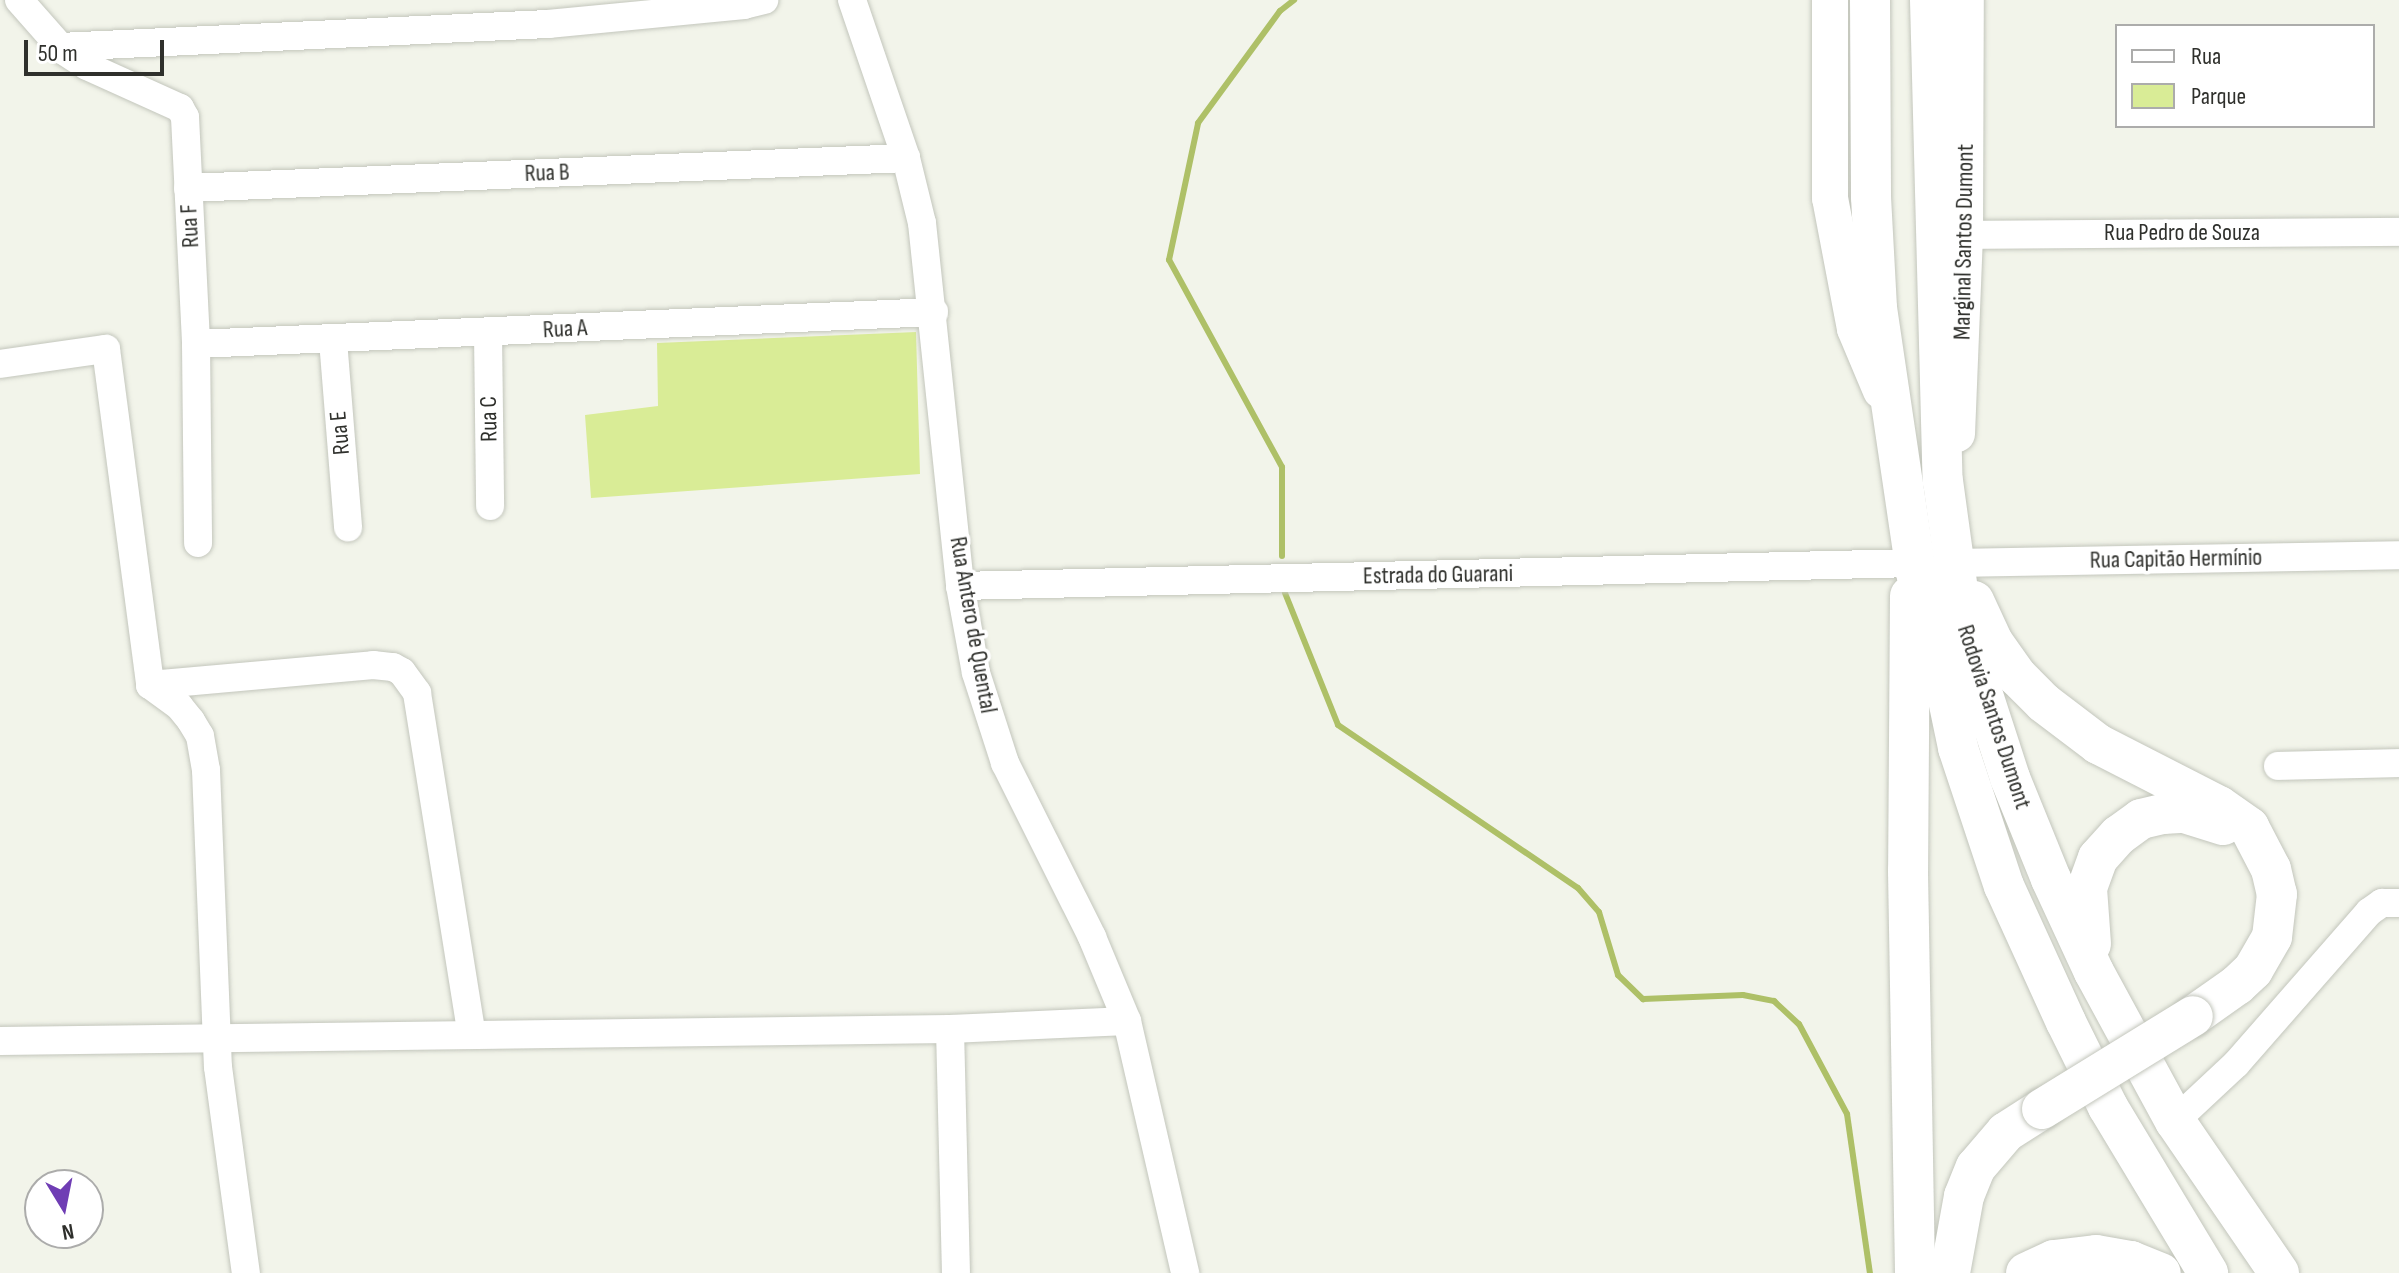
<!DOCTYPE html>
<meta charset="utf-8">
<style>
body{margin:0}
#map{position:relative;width:2399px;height:1273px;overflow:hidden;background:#f2f4ea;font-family:"Sofia Sans Condensed",sans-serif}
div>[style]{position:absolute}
.green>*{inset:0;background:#d9ec96}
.stream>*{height:6px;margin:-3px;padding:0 3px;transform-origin:3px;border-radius:3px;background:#aec067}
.roads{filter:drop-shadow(0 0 2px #c3c6bc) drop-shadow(0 0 2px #c3c6bc)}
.minor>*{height:28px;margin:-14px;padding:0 14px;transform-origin:14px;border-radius:14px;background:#fff}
.major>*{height:36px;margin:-18px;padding:0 18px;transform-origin:18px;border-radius:18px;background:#fff}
.highway>*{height:40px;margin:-20px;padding:0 20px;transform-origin:20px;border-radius:20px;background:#fff}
.bridges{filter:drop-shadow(0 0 2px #c3c6bc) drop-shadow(0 0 2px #c3c6bc)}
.highway-bridge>*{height:40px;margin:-20px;padding:0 20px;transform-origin:20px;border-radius:20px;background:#fff}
span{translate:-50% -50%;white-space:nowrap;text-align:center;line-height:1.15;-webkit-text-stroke:7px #fff;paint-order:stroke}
.street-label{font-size:24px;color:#2f302c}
.legend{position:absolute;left:2115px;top:24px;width:260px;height:104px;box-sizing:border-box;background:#fff;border:2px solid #acacab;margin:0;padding:10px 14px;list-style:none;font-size:24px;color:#2f302c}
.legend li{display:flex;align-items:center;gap:16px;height:40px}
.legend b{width:40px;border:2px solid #acacab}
.north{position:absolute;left:24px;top:1169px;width:80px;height:80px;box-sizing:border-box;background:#fff;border:2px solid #acacab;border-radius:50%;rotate:170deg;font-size:22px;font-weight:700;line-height:32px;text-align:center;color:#2f302c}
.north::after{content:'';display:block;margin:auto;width:28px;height:36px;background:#6f3db4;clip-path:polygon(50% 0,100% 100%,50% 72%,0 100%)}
.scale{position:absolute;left:24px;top:40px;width:140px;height:36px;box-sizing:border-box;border:4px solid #2f302c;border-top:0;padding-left:10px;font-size:24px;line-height:28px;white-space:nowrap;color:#2f302c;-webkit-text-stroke:6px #fff;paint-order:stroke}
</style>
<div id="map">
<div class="green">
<i style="clip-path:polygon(916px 332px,920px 474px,591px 498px,585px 415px,658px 406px,657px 343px)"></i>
</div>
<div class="stream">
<i style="left:1282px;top:556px;width:89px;rotate:-90deg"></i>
<i style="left:1282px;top:467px;width:236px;rotate:-118.6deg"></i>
<i style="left:1169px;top:260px;width:140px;rotate:-78deg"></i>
<i style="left:1198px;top:123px;width:139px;rotate:-53.8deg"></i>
<i style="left:1280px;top:11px;width:18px;rotate:-38deg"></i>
<i style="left:1285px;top:593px;width:142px;rotate:68.1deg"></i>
<i style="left:1338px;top:725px;width:290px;rotate:34.2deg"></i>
<i style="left:1578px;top:888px;width:32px;rotate:49deg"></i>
<i style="left:1599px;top:912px;width:66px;rotate:73.2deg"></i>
<i style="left:1618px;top:975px;width:35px;rotate:44deg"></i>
<i style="left:1643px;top:999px;width:100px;rotate:-2.3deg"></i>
<i style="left:1743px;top:995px;width:32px;rotate:11deg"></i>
<i style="left:1774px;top:1001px;width:34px;rotate:43deg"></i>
<i style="left:1799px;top:1024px;width:102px;rotate:61.9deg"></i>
<i style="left:1847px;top:1114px;width:161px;rotate:81.8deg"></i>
</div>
<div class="roads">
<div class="minor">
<i style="left:19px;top:0;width:68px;rotate:48.6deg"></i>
<i style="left:64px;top:51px;width:27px;rotate:33deg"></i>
<i style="left:87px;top:66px;width:102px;rotate:24.3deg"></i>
<i style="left:180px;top:108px;width:10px;rotate:61deg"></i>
<i style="left:185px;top:117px;width:227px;rotate:87.2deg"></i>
<i style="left:196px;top:344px;width:199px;rotate:89.4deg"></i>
<i style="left:852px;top:0;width:167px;rotate:71.1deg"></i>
<i style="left:906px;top:158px;width:67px;rotate:76.2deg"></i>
<i style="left:922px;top:223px;width:365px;rotate:84deg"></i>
<i style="left:960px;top:586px;width:88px;rotate:79.6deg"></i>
<i style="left:976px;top:673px;width:95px;rotate:72.1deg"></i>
<i style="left:1005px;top:763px;width:195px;rotate:63.4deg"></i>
<i style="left:1092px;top:937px;width:91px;rotate:67.4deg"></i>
<i style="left:1127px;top:1021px;width:259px;rotate:77deg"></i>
<i style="left:60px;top:47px;width:489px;rotate:-2.7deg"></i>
<i style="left:548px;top:24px;width:197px;rotate:-5.5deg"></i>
<i style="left:744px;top:5px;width:21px;rotate:-14deg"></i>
<i style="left:188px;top:188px;width:719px;rotate:-2.39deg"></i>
<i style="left:1965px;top:235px;width:434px;rotate:-0.4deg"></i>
<i style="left:488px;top:333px;width:173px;rotate:89.3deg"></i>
<i style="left:333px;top:340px;width:188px;rotate:85.4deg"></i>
<i style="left:196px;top:344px;width:739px;rotate:-2.48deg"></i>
<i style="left:0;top:364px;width:107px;rotate:-8.1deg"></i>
<i style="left:106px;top:349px;width:339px;rotate:82.5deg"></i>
<i style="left:150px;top:685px;width:36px;rotate:36deg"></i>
<i style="left:179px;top:706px;width:19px;rotate:51deg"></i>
<i style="left:191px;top:721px;width:17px;rotate:59deg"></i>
<i style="left:200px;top:736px;width:35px;rotate:80deg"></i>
<i style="left:206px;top:770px;width:297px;rotate:87.7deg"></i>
<i style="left:218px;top:1067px;width:208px;rotate:82.3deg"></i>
<i style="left:1953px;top:563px;width:446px;rotate:-1deg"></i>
<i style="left:960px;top:586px;width:955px;rotate:-1.38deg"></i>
<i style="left:150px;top:685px;width:224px;rotate:-5.1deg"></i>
<i style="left:373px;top:665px;width:20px;rotate:6deg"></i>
<i style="left:393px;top:667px;width:10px;rotate:29deg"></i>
<i style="left:402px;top:672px;width:26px;rotate:54deg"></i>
<i style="left:417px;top:693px;width:346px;rotate:80.9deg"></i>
<i style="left:2278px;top:766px;width:121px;rotate:-1.4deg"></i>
<i style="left:950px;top:1029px;width:244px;rotate:88.6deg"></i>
<i style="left:0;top:1041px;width:950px;rotate:-0.72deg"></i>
<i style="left:950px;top:1029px;width:177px;rotate:-2.6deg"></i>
<i style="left:2175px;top:1121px;width:83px;rotate:-43.1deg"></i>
<i style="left:2236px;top:1064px;width:202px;rotate:-48.8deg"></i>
<i style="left:2369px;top:912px;width:16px;rotate:-35deg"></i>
<i style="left:2382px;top:903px;width:17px"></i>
</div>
<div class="major">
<i style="left:1830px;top:0;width:198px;rotate:90deg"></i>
<i style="left:1830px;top:198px;width:133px;rotate:79.2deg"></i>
<i style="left:1855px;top:329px;width:67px;rotate:67.2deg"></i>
<i style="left:1957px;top:434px;width:199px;rotate:-87.7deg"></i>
<i style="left:1965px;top:235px;width:235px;rotate:-89.8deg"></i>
</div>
<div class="highway">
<i style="left:1870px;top:0;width:197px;rotate:89.7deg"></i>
<i style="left:1871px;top:197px;width:111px;rotate:86.9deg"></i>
<i style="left:1877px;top:308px;width:268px;rotate:81.6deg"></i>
<i style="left:1916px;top:573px;width:28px;rotate:67deg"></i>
<i style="left:1927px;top:599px;width:152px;rotate:78.2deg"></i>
<i style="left:1958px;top:748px;width:145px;rotate:71.6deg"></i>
<i style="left:2004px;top:886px;width:149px;rotate:65.5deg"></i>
<i style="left:2066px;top:1022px;width:95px;rotate:63.7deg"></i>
<i style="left:2108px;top:1107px;width:194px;rotate:58.9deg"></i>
<i style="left:1930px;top:0;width:481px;rotate:88.5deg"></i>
<i style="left:1943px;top:481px;width:133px;rotate:82.2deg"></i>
<i style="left:1961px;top:613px;width:52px;rotate:76.8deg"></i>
<i style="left:1973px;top:664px;width:120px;rotate:72deg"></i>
<i style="left:2010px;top:778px;width:109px;rotate:67.9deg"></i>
<i style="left:2051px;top:879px;width:102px;rotate:65.2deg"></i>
<i style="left:2094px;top:972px;width:170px;rotate:61.5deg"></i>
<i style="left:2175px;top:1121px;width:184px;rotate:55.6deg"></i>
<i style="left:1910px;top:596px;width:275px;rotate:90.4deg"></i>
<i style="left:1908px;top:871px;width:402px;rotate:89deg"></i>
<i style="left:1974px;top:601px;width:45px;rotate:65.1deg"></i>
<i style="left:1993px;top:642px;width:42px;rotate:54.8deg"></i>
<i style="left:2017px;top:676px;width:38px;rotate:45deg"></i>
<i style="left:2044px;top:703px;width:68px;rotate:37.2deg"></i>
<i style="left:2098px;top:744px;width:136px;rotate:27.1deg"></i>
<i style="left:2219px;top:806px;width:37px;rotate:35deg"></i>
<i style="left:2249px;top:827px;width:47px;rotate:62.4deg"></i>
<i style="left:2271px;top:869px;width:26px;rotate:77deg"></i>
<i style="left:2277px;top:894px;width:43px;rotate:96.6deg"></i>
<i style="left:2272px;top:937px;width:38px;rotate:120deg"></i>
<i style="left:2253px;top:970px;width:22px;rotate:137deg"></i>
<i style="left:2237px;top:985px;width:54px;rotate:144.8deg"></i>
<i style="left:2091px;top:944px;width:56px;rotate:-94.1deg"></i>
<i style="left:2087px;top:888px;width:32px;rotate:-70deg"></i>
<i style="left:2098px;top:858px;width:31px;rotate:-48deg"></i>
<i style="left:2119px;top:835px;width:27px;rotate:-36deg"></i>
<i style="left:2141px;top:819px;width:23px;rotate:-13deg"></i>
<i style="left:2163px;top:814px;width:21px;rotate:-3deg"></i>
<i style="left:2184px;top:813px;width:41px;rotate:17.1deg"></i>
<i style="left:1950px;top:1273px;width:78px;rotate:-79.7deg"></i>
<i style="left:1964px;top:1196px;width:31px;rotate:-68deg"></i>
<i style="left:1976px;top:1167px;width:46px;rotate:-49.4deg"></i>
<i style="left:2006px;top:1132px;width:43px;rotate:-32.6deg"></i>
<i style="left:2026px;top:1273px;width:31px;rotate:-25deg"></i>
<i style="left:2054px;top:1260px;width:42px;rotate:-6.8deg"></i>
<i style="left:2096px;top:1255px;width:36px;rotate:10deg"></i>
<i style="left:2131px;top:1261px;width:32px;rotate:22deg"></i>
</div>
</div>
<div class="bridges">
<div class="highway-bridge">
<i style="left:2042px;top:1109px;width:177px;rotate:-31.6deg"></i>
</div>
</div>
<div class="street-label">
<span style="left:547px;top:173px;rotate:-2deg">Rua B</span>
<span style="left:190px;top:226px;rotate:-93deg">Rua F</span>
<span style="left:2182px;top:233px">Rua Pedro de Souza</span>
<span style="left:1964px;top:242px;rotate:-89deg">Marginal Santos Dumont</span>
<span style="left:565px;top:329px;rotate:-3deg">Rua A</span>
<span style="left:489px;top:419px;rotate:-91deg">Rua C</span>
<span style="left:340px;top:433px;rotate:-95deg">Rua E</span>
<span style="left:2176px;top:559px;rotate:-1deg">Rua Capitão Hermínio</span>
<span style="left:1438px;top:575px;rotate:-1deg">Estrada do Guarani</span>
<span style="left:973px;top:625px;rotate:80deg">Rua Antero de Quental</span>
<span style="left:1994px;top:717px;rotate:72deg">Rodovia Santos Dumont</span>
</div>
<ul class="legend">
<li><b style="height:10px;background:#fff"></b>Rua</li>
<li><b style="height:22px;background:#d9ec96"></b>Parque</li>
</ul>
<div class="north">N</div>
<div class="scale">50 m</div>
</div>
